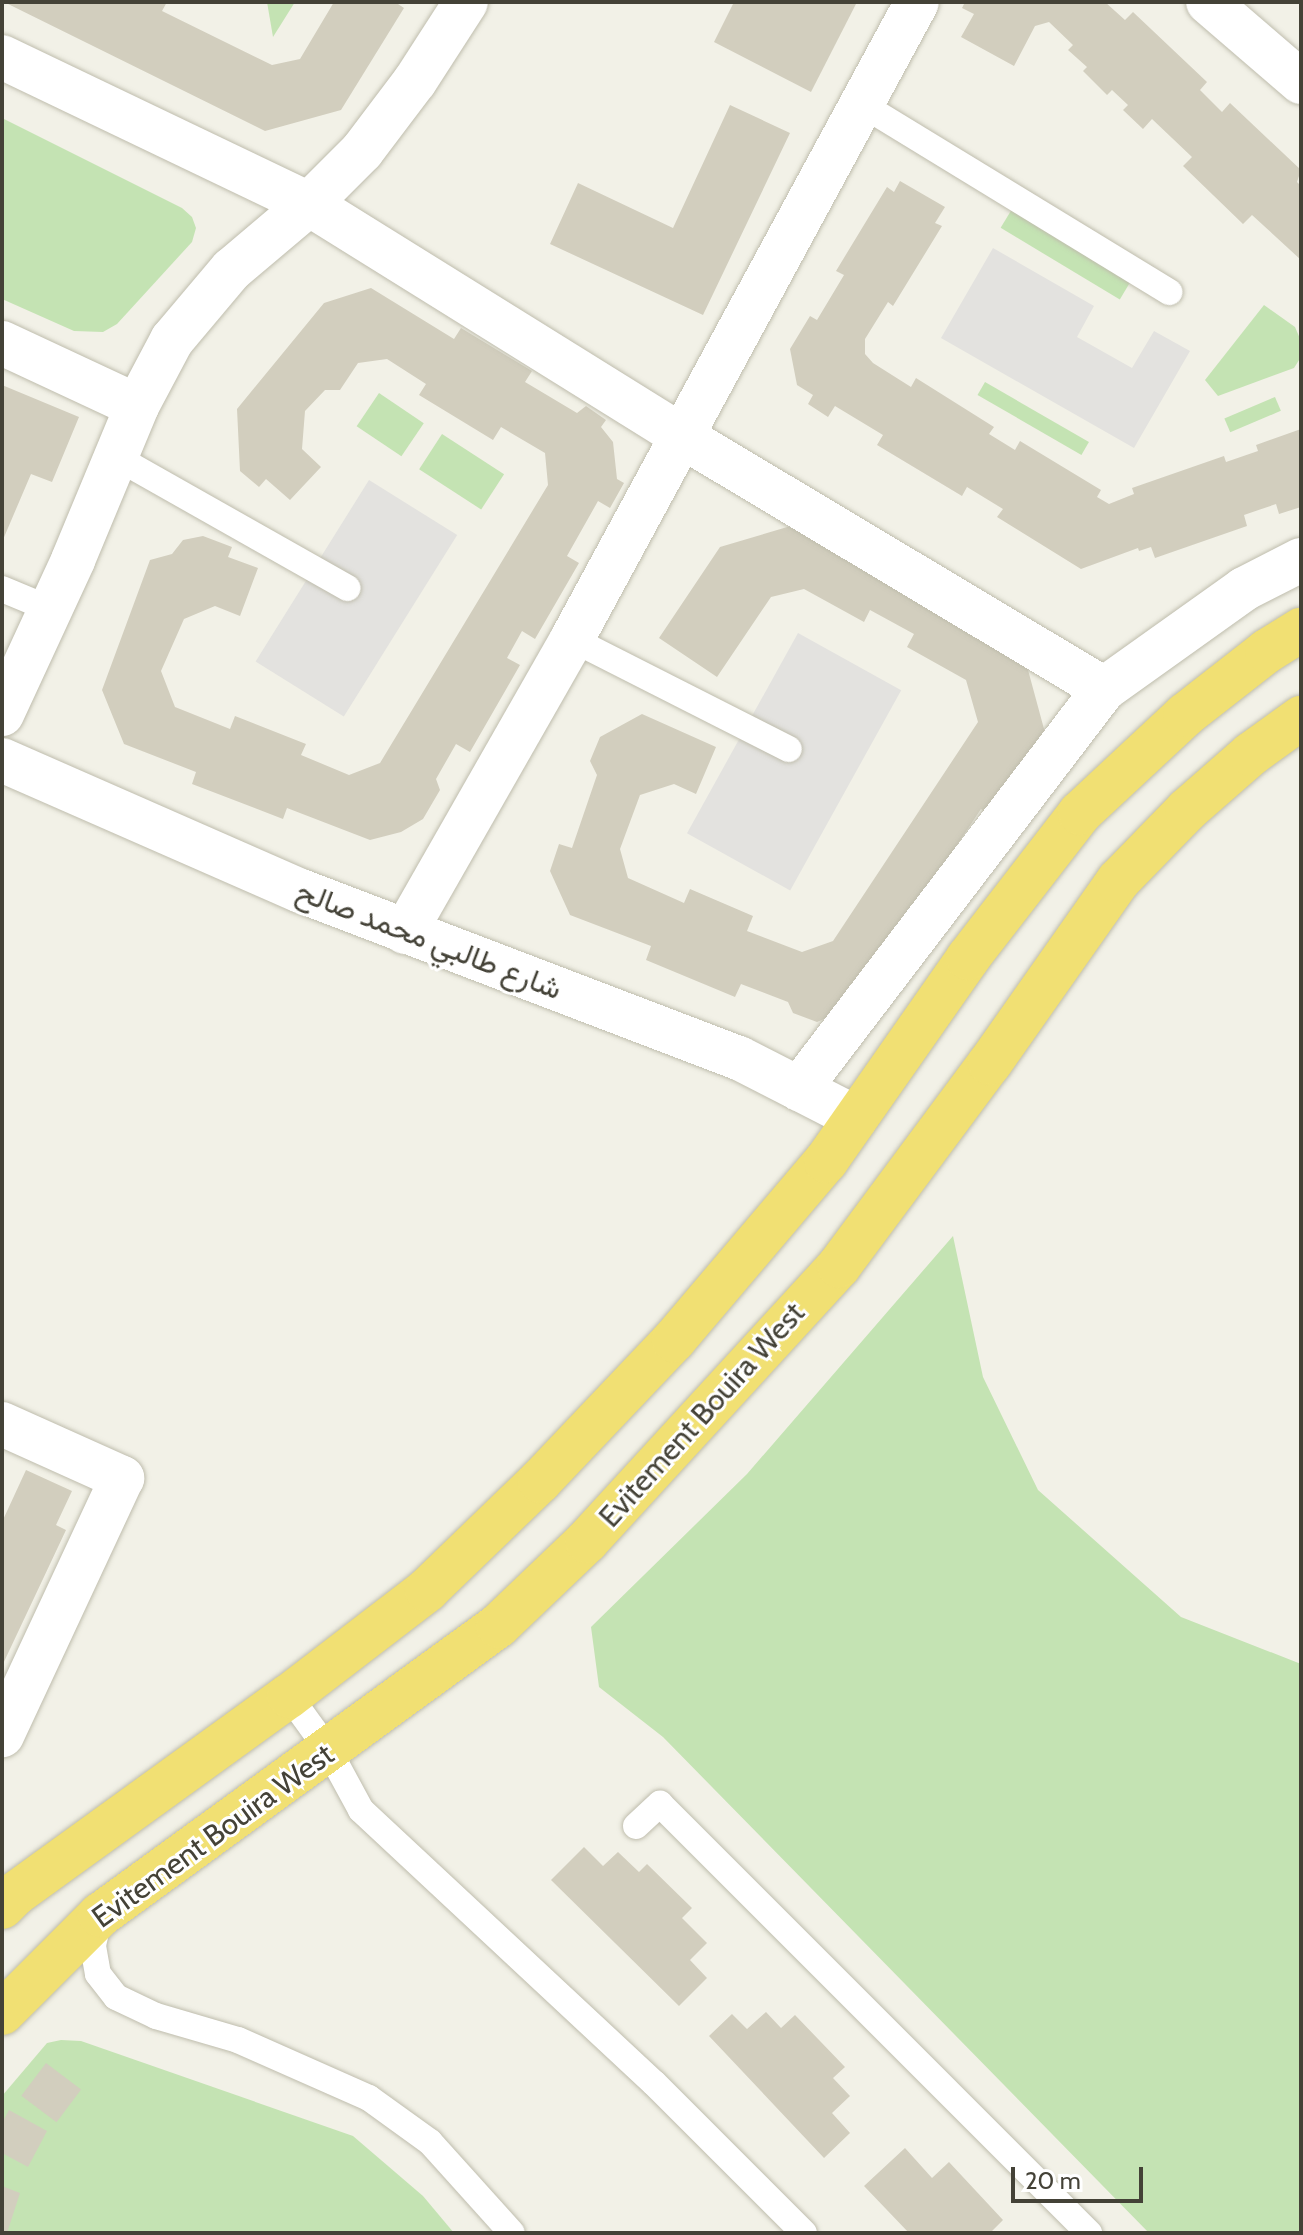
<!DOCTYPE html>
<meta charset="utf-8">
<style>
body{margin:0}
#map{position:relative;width:1303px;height:2235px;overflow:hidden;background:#f2f1e7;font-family:Cabin,Vazirmatn,sans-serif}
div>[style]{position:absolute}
.green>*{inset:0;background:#c4e3b3;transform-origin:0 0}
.parking>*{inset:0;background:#e3e2df;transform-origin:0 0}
.building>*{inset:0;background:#d2cebe;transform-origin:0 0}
.roads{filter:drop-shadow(0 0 2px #bfbdad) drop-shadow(0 0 2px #bfbdad)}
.lane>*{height:26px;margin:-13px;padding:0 13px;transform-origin:13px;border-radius:13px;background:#fff}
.street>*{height:44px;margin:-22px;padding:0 22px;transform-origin:22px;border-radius:22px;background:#fff}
.highway>*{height:44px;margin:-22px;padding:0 22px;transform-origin:22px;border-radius:22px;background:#f1e073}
span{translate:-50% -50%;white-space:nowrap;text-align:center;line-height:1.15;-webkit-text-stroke:6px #fff;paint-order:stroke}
.street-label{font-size:30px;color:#444237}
.frame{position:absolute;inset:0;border:4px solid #444237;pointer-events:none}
.scale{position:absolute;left:1011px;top:2167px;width:132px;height:36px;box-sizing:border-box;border:4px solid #444237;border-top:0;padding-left:10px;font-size:24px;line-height:28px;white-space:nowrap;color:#444237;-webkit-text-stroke:6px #fff;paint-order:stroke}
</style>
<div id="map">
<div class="green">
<i style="clip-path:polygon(267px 2px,295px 2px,273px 37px)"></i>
<i style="clip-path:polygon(2px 118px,182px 208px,192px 217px,196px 228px,192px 242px,117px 324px,103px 332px,74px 331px,2px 299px)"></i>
<i style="left:1012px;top:209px;width:139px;height:22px;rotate:31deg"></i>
<i style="clip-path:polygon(1264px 305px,1295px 327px,1301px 341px,1301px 357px,1294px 368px,1218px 396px,1205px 380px)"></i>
<i style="left:985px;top:382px;width:120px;height:15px;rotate:30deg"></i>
<i style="left:379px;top:393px;width:54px;height:40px;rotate:34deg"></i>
<i style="left:1275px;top:397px;width:15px;height:55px;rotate:67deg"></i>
<i style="left:442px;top:434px;width:74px;height:42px;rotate:33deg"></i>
<i style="clip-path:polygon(953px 1236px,983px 1377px,1038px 1490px,1181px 1617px,1301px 1664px,1301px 2233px,1149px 2233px,663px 1737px,599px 1687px,591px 1627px,747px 1474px)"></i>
<i style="clip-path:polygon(61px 2040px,81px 2041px,353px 2136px,423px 2196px,454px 2233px,2px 2233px,2px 2096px,47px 2043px)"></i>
</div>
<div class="parking">
<i style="clip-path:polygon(993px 248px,1094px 306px,1077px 337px,1132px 368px,1154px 331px,1190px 351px,1134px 448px,941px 338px)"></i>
<i style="left:369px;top:480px;width:104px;height:214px;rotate:32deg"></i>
<i style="left:798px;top:633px;width:118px;height:229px;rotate:29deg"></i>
</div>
<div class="building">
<i style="clip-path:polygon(4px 2px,167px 2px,162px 11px,272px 65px,300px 59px,334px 2px,395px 2px,404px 8px,341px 110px,265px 131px)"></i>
<i style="clip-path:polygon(734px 2px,857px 2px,811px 92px,714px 42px)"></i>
<i style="clip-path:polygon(965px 2px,1105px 2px,1125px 20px,1133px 12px,1207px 82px,1200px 90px,1222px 112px,1230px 103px,1301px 170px,1297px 182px,1301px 186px,1301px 260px,1252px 215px,1243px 224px,1183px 166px,1192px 157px,1152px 119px,1143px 129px,1123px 110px,1128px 105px,1112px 90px,1107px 95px,1083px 71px,1087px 67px,1068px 50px,1073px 45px,1049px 22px,1035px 26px,1014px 66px,961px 37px,974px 14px,962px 8px)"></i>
<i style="clip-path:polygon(730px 105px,790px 133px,703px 315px,550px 244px,578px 183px,673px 228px)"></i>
<i style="clip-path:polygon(900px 181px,945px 207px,935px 223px,942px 226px,893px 306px,888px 302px,865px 339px,865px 354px,873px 363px,911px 387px,916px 378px,994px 427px,989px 434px,1015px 450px,1020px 441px,1101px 490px,1097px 497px,1109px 504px,1134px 494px,1132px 488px,1224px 456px,1226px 462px,1258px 451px,1256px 445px,1301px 429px,1301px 507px,1279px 514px,1276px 504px,1244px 515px,1247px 526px,1155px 558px,1151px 547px,1139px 551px,1138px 548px,1081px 569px,997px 517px,1003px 509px,967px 487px,962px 496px,877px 445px,883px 435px,835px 406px,828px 417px,808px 404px,813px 395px,797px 385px,790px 349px,810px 316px,817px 320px,844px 275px,836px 271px,887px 187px,894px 192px)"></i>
<i style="clip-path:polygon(371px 288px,454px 339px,461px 328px,532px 371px,525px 382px,577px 413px,586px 406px,606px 420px,601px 427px,613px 442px,617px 479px,624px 483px,610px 508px,598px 501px,567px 556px,579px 563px,535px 639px,522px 631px,507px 658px,520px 665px,470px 752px,456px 744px,436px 779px,440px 790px,423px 819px,401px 832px,370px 840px,287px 808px,283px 819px,192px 784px,196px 772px,124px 744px,102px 690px,150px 560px,172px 554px,183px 540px,203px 536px,232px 547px,228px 557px,258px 568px,240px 616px,215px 606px,184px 619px,161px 671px,175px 707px,230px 729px,235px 716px,306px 744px,301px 755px,349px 775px,380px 763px,548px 485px,545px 453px,501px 427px,493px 440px,419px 395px,426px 384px,387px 359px,358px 363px,340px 390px,325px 390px,305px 411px,302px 449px,321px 467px,290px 500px,266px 479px,259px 487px,240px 471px,237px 409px,324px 303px)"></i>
<i style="clip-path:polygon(2px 385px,79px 417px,52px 482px,31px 474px,2px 542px)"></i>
<i style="clip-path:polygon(821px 517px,1018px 633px,1047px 740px,993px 818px,981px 809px,957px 845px,971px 855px,871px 999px,817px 1022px,793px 1013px,788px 1002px,741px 984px,735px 997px,646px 960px,651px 946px,570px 915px,550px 871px,559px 844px,572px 848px,597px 775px,590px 761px,600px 737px,642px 714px,716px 747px,696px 794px,674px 784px,640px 795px,620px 849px,628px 878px,684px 903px,690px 889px,753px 916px,747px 931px,802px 952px,833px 941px,978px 722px,966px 680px,907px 647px,914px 634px,870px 610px,864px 622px,804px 589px,771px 597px,717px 677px,659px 638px,720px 547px)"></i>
<i style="clip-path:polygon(26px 1470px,72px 1491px,56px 1525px,66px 1530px,2px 1666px,2px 1522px)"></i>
<i style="clip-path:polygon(584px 1847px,603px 1866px,618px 1852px,639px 1872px,647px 1864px,692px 1908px,682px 1918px,707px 1943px,690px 1960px,707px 1978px,679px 2006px,551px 1880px)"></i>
<i style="clip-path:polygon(766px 2012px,781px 2028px,795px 2015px,845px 2067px,833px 2078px,850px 2096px,832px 2113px,850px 2133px,824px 2158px,709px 2036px,732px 2014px,747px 2029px)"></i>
<i style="left:46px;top:2063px;width:44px;height:41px;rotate:37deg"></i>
<i style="clip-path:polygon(9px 2110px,47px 2131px,28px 2167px,2px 2153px,2px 2123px)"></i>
<i style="clip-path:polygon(905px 2148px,932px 2178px,949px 2162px,1003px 2220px,990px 2233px,909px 2233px,864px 2186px)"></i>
<i style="clip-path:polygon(2px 2186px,20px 2193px,7px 2233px,2px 2232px)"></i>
</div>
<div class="roads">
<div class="lane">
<i style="left:863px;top:105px;width:359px;rotate:31.4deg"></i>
<i style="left:116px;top:457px;width:266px;rotate:29.5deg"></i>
<i style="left:2px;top:589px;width:52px;rotate:22.6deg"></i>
<i style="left:572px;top:639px;width:243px;rotate:26.9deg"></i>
<i style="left:289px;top:1696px;width:68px;rotate:54deg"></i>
<i style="left:329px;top:1751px;width:67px;rotate:61.5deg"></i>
<i style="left:361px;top:1810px;width:400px;rotate:43deg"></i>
<i style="left:654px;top:2083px;width:212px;rotate:45deg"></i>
<i style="left:636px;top:1826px;width:33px;rotate:-43deg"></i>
<i style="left:660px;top:1804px;width:607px;rotate:45deg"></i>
<i style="left:99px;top:1919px;width:28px;rotate:103deg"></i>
<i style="left:93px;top:1946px;width:28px;rotate:80deg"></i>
<i style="left:98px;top:1974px;width:29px;rotate:52deg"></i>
<i style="left:116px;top:1997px;width:44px;rotate:25.4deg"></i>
<i style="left:156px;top:2016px;width:85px;rotate:16.3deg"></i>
<i style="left:238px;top:2040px;width:143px;rotate:23.9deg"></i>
<i style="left:369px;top:2098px;width:75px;rotate:35.8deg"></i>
<i style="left:430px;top:2142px;width:122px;rotate:48deg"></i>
</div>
<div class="street">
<i style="left:1208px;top:2px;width:123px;rotate:40.7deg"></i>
<i style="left:2px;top:57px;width:340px;rotate:25.6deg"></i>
<i style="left:309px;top:204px;width:441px;rotate:31.9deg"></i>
<i style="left:683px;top:437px;width:491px;rotate:30.9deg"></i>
<i style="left:2px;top:343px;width:149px;rotate:25deg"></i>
<i style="left:2px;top:714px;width:170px;rotate:-65.2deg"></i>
<i style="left:73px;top:560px;width:167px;rotate:-67.4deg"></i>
<i style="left:137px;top:406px;width:75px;rotate:-62.1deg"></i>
<i style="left:172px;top:340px;width:92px;rotate:-49.9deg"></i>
<i style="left:231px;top:270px;width:102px;rotate:-40.2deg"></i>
<i style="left:309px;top:204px;width:75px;rotate:-45deg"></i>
<i style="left:362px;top:151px;width:88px;rotate:-52.9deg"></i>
<i style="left:415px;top:81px;width:94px;rotate:-57.2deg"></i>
<i style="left:2px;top:760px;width:326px;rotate:23.7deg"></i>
<i style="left:301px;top:891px;width:469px;rotate:20.9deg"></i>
<i style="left:739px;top:1058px;width:131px;rotate:27.1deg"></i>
<i style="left:405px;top:932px;width:337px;rotate:-60.3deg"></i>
<i style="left:572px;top:639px;width:724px;rotate:-61.56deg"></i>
<i style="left:799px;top:1089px;width:503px;rotate:-52.67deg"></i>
<i style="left:1104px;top:689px;width:172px;rotate:-35.5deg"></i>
<i style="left:1244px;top:589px;width:64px;rotate:-27deg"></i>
<i style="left:2px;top:1424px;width:132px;rotate:24.2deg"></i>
<i style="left:122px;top:1478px;width:284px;rotate:115deg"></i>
</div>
<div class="highway">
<i style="left:2px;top:1907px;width:18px;rotate:-45deg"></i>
<i style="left:15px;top:1894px;width:338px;rotate:-35.9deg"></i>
<i style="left:289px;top:1696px;width:174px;rotate:-37.5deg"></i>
<i style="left:427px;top:1590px;width:157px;rotate:-44deg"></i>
<i style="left:540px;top:1481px;width:195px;rotate:-46.5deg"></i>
<i style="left:674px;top:1340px;width:235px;rotate:-49.7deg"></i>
<i style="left:826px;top:1161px;width:248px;rotate:-55deg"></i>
<i style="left:968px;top:958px;width:183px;rotate:-52.3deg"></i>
<i style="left:1080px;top:813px;width:144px;rotate:-43deg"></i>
<i style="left:1185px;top:715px;width:104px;rotate:-38deg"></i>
<i style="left:1267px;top:651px;width:40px;rotate:-32deg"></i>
<i style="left:2px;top:2013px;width:139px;rotate:-45deg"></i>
<i style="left:100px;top:1915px;width:492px;rotate:-36deg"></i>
<i style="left:498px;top:1626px;width:123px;rotate:-43.7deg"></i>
<i style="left:587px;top:1541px;width:373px;rotate:-47.5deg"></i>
<i style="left:839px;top:1266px;width:253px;rotate:-53.4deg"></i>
<i style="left:990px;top:1063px;width:223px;rotate:-54.9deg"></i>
<i style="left:1118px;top:881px;width:99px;rotate:-45.8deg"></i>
<i style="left:1187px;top:810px;width:85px;rotate:-41.2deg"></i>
<i style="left:1251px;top:754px;width:62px;rotate:-35.8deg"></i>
</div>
</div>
<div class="street-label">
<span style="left:429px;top:940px;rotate:21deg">شارع طالبي محمد صالح</span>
<span style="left:702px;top:1415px;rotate:-48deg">Evitement Bouira West</span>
<span style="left:213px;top:1836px;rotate:-36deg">Evitement Bouira West</span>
</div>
<div class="frame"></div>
<div class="scale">20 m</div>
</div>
